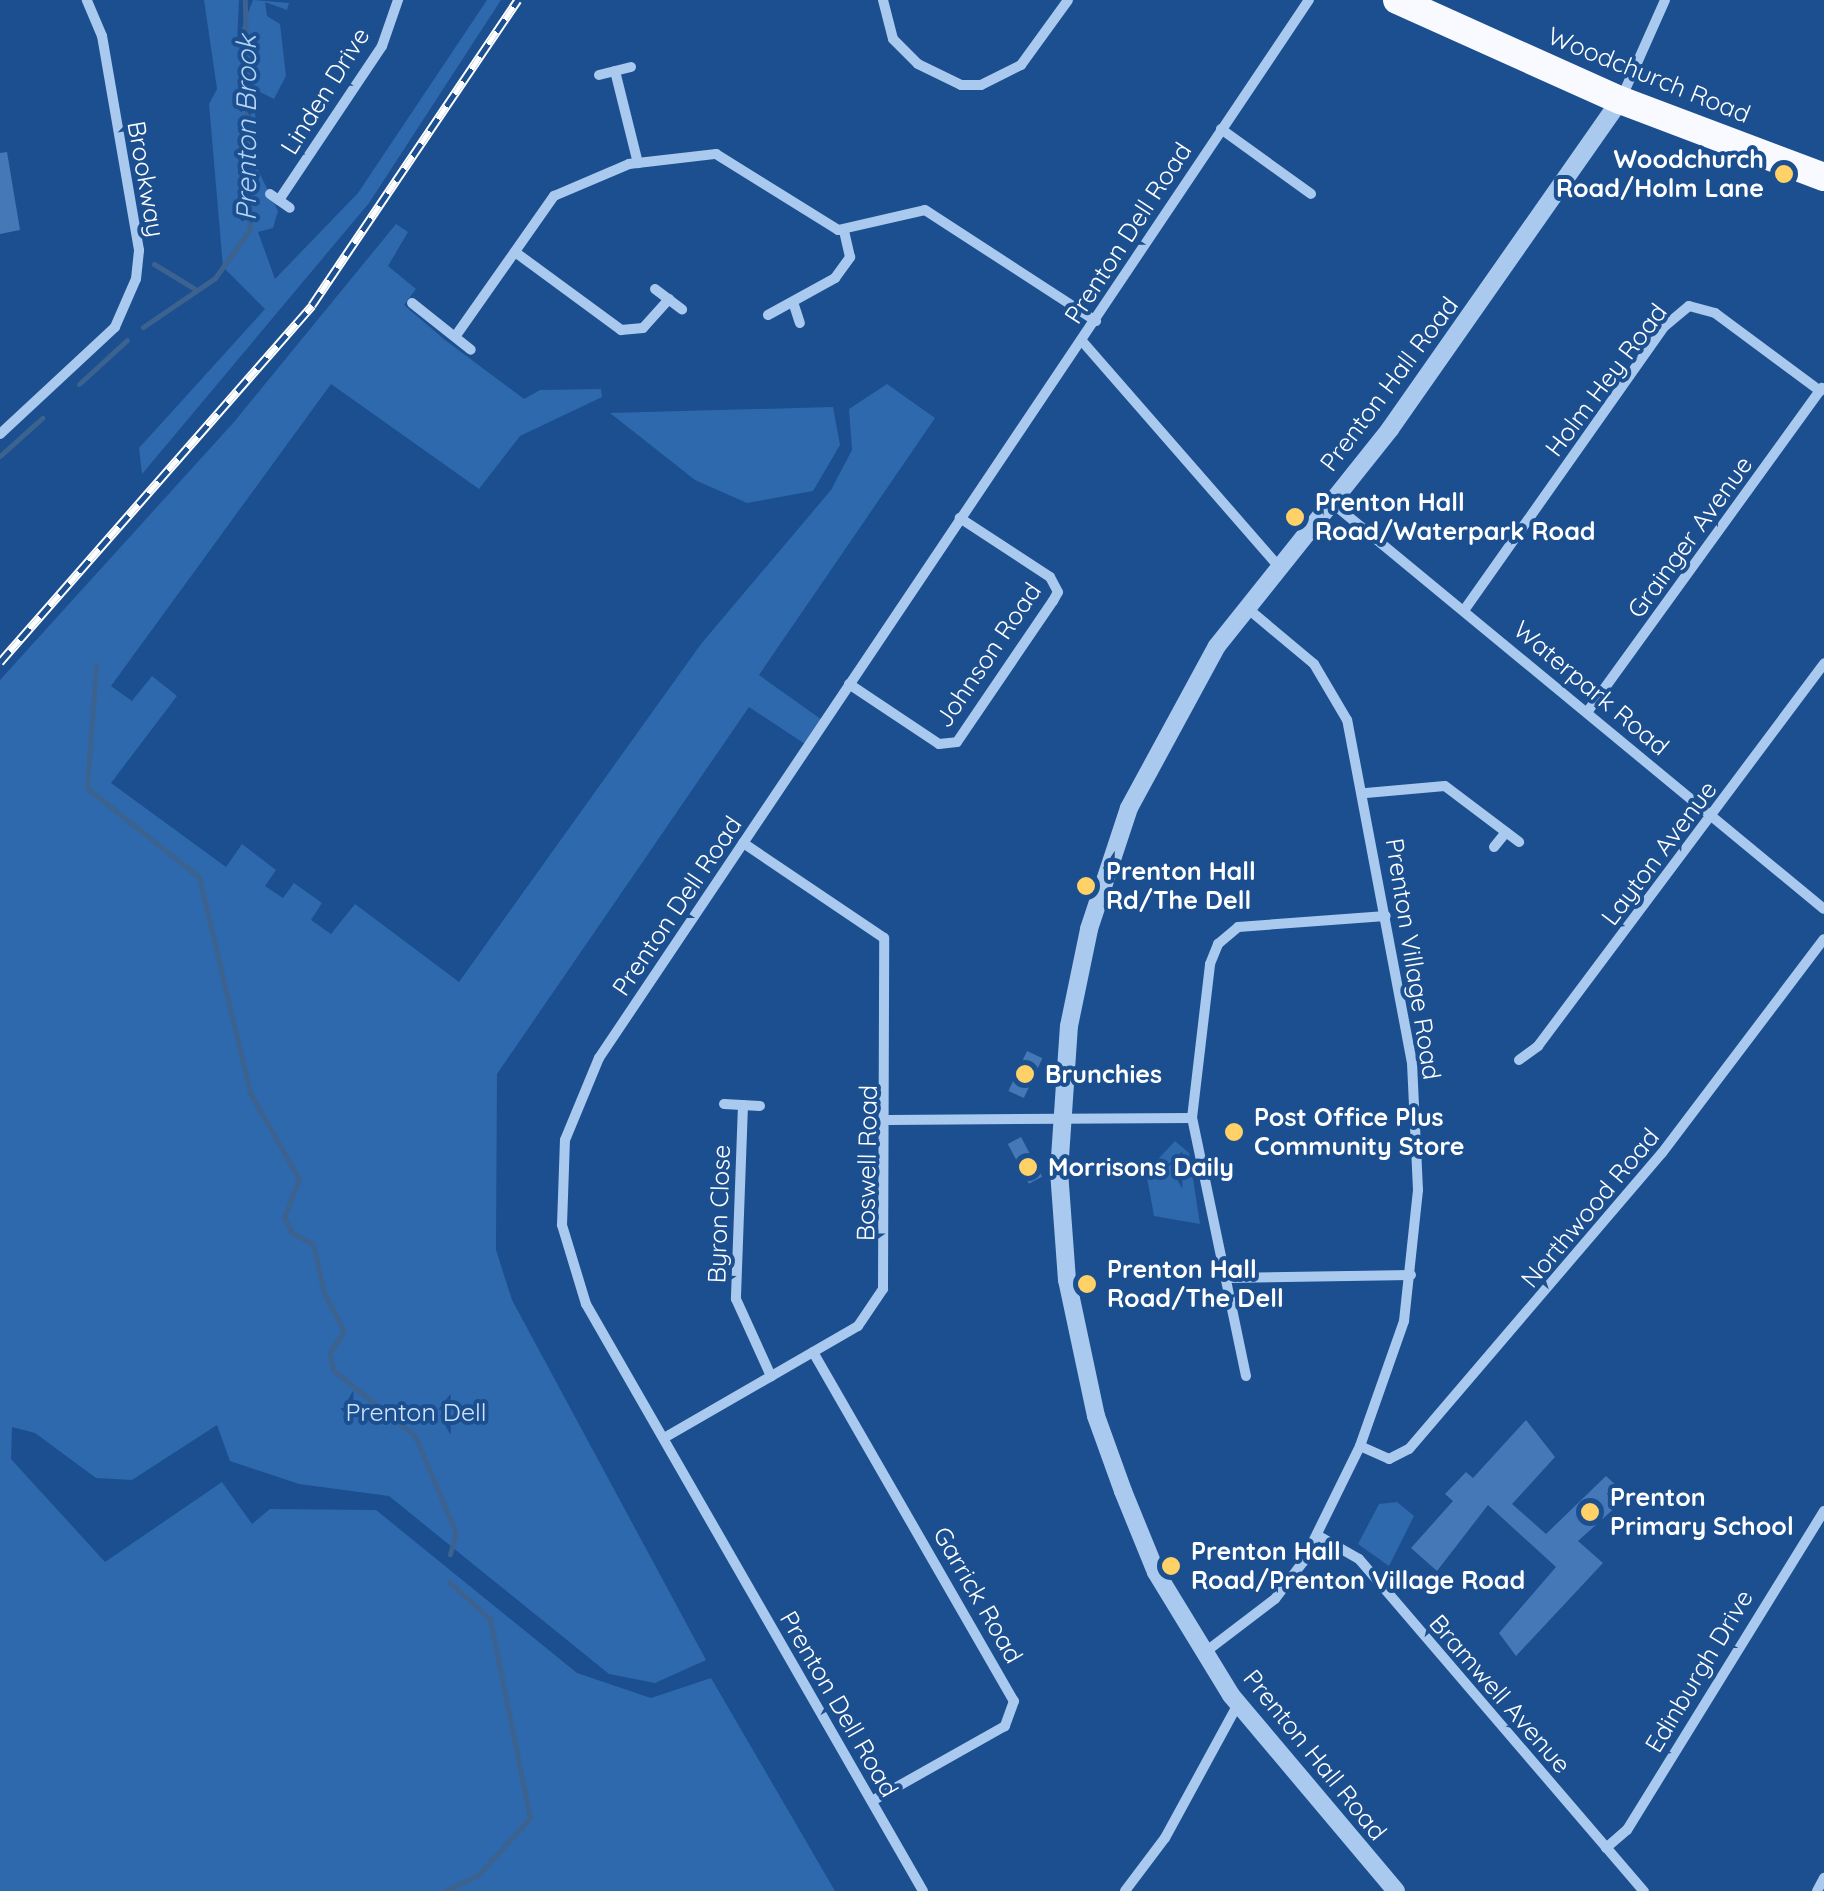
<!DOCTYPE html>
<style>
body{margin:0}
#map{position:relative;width:1824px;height:1891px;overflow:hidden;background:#1b4f8f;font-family:Quicksand,sans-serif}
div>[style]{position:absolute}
.green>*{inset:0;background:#2e69ad}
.stream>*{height:5px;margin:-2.5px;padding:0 2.5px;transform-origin:2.5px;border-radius:2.5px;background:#3c6290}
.building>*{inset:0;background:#4478b7;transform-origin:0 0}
.minor>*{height:10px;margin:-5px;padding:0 5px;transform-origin:5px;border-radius:5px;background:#a9c9ee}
.tertiary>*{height:18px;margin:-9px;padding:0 9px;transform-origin:9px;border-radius:9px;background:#a9c9ee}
.trunk>*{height:28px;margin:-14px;padding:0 14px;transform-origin:14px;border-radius:14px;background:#f8faff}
.rail>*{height:9px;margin-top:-4.5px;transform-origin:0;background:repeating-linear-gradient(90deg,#1b4f8f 0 15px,#fff 0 30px);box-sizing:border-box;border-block:2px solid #fff}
.dots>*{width:28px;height:28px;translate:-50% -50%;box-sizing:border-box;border:5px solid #1b4f8f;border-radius:50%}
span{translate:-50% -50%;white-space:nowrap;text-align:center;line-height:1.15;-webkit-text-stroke:8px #1b4f8f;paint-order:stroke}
.street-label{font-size:25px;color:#fff}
.poi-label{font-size:25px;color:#fff;font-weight:700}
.right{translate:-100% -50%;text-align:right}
.left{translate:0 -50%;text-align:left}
.park-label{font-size:25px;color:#cfe3fa}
.water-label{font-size:28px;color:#b5d3f5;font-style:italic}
</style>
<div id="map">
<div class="green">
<i style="clip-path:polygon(204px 0,239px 0,237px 44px,256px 52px,241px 31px,253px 0,289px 3px,287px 10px,265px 2px,267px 16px,280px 24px,286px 76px,274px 99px,256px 90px,254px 162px,278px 211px,273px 228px,258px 232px,275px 279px,358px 193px,487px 0,501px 0,369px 203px,142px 474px,139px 448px,265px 309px,223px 267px,209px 104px,217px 89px)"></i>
<i style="clip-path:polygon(396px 224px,408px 232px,388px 266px,416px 289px,404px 305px,445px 340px,524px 399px,540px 390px,601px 389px,602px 397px,520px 436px,479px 489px,331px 384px,111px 686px,132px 701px,152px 676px,177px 696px,111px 783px,226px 867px,242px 844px,276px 870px,265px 886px,283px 898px,294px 883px,322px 903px,311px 920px,331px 934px,355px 904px,459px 982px,701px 644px,831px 490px,852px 450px,849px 409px,887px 384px,935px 418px,759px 675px,822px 720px,805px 744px,749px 707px,497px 1074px,496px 1250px,512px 1300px,706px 1660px,655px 1683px,609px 1674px,389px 1496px,299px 1484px,230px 1461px,217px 1425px,132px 1480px,96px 1478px,35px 1433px,12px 1427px,11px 1459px,105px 1562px,222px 1482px,252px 1524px,270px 1509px,376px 1510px,577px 1673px,651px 1698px,711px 1678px,835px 1891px,0 1891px,0 680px,234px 422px)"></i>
<i style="clip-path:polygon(833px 407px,840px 445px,813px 491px,747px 503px,695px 480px,610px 413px)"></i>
<i style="clip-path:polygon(1175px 1141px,1189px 1153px,1200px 1224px,1154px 1216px,1146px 1172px)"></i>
<i style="clip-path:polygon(1397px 1502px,1414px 1516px,1389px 1566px,1358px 1544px,1379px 1504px)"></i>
</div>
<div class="stream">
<i style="left:154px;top:264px;width:48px;rotate:31.4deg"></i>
<i style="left:143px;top:327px;width:87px;rotate:-34.2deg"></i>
<i style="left:215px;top:278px;width:60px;rotate:-54.5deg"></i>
<i style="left:250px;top:229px;width:229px;rotate:-91.3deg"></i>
<i style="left:79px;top:384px;width:65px;rotate:-42.5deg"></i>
<i style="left:0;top:456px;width:57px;rotate:-42.1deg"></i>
<i style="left:96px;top:665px;width:123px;rotate:94.2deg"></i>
<i style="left:87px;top:788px;width:143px;rotate:38.5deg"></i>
<i style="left:199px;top:877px;width:222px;rotate:76.7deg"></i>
<i style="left:250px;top:1093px;width:99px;rotate:60.3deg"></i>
<i style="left:299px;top:1179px;width:41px;rotate:111.5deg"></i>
<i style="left:284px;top:1217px;width:18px;rotate:63deg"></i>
<i style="left:292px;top:1233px;width:24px;rotate:28deg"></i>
<i style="left:313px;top:1244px;width:50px;rotate:77.3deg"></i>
<i style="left:324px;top:1293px;width:43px;rotate:62.2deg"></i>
<i style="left:344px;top:1331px;width:25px;rotate:124deg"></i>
<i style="left:330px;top:1352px;width:18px;rotate:81deg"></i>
<i style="left:333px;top:1370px;width:105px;rotate:38.8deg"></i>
<i style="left:415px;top:1436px;width:105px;rotate:67.1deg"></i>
<i style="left:456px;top:1533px;width:22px;rotate:106deg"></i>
<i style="left:445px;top:1891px;width:37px;rotate:-26deg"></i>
<i style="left:478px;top:1875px;width:77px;rotate:-47.6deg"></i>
<i style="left:530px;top:1818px;width:203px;rotate:-101.4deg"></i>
<i style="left:490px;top:1619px;width:55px;rotate:-137.9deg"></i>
</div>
<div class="building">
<i style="clip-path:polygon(7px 152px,20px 230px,0 234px,0 153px)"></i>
<i style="left:1027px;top:1051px;width:17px;height:44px;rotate:25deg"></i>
<i style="left:1021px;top:1137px;width:45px;height:15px;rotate:62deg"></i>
<i style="clip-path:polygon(1526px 1420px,1555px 1457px,1512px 1504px,1546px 1534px,1606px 1476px,1628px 1496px,1578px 1541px,1603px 1563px,1516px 1656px,1499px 1633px,1556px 1567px,1488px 1505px,1437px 1571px,1411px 1548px,1453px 1501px,1445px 1494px,1466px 1472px,1473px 1478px)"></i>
</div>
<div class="minor">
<i style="left:883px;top:0;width:40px;rotate:75.6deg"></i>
<i style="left:893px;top:39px;width:35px;rotate:45deg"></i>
<i style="left:918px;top:64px;width:48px;rotate:26deg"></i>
<i style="left:961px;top:85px;width:20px"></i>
<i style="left:981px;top:85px;width:45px;rotate:-26.6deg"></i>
<i style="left:1021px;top:65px;width:80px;rotate:-54.1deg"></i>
<i style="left:615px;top:71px;width:95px;rotate:76deg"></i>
<i style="left:599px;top:75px;width:33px;rotate:-14deg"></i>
<i style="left:1621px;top:99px;width:108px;rotate:-66deg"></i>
<i style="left:1221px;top:129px;width:111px;rotate:35.8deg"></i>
<i style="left:270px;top:194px;width:24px;rotate:35deg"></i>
<i style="left:279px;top:200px;width:185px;rotate:-56.2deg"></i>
<i style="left:382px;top:46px;width:49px;rotate:-70.8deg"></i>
<i style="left:515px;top:252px;width:132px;rotate:36.3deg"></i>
<i style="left:621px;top:330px;width:22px;rotate:-5deg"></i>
<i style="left:643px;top:328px;width:39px;rotate:-48deg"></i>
<i style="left:655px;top:289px;width:34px;rotate:37deg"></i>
<i style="left:412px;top:303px;width:75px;rotate:38.5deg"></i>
<i style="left:794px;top:305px;width:19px;rotate:72deg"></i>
<i style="left:768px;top:315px;width:77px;rotate:-28.9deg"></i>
<i style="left:835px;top:278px;width:26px;rotate:-54deg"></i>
<i style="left:850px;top:257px;width:28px;rotate:-103deg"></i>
<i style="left:457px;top:334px;width:169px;rotate:-54.9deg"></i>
<i style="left:554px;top:196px;width:82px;rotate:-23.1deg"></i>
<i style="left:629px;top:164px;width:88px;rotate:-6.6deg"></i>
<i style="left:716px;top:154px;width:144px;rotate:31.9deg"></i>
<i style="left:838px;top:230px;width:89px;rotate:-12.9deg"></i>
<i style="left:925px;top:210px;width:204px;rotate:33deg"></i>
<i style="left:1082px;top:341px;width:298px;rotate:48.9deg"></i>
<i style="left:0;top:434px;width:157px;rotate:-42.9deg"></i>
<i style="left:115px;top:327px;width:52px;rotate:-66.4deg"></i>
<i style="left:136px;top:279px;width:29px;rotate:-84deg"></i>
<i style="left:139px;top:250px;width:217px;rotate:-99.8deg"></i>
<i style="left:102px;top:36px;width:39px;rotate:-113deg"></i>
<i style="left:1331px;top:502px;width:639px;rotate:39.54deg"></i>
<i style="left:1465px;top:609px;width:347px;rotate:-54.8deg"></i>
<i style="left:1665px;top:326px;width:31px;rotate:-40deg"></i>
<i style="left:1689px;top:306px;width:27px;rotate:15deg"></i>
<i style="left:1715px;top:313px;width:131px;rotate:36.6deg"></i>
<i style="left:849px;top:684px;width:108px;rotate:33.7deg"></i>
<i style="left:939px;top:744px;width:18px;rotate:-6deg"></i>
<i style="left:957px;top:742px;width:171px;rotate:-55.8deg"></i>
<i style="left:1053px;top:601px;width:10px;rotate:-61deg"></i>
<i style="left:1058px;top:592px;width:17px;rotate:-118deg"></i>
<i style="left:1050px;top:577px;width:108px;rotate:-146.8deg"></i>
<i style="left:1588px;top:711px;width:399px;rotate:-54.1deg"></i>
<i style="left:1366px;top:793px;width:79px;rotate:-5.1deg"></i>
<i style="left:1445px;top:786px;width:93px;rotate:37.1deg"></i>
<i style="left:1494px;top:847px;width:19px;rotate:-51deg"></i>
<i style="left:1519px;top:1060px;width:24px;rotate:-36deg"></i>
<i style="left:1538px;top:1046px;width:478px;rotate:-53.2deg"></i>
<i style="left:724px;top:1104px;width:36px;rotate:3deg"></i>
<i style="left:743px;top:1105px;width:194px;rotate:92.1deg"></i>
<i style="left:736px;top:1299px;width:85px;rotate:65.6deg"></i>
<i style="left:889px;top:1120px;width:303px;rotate:-0.4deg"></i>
<i style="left:1226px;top:1278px;width:185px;rotate:-0.9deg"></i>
<i style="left:813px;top:1352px;width:403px;rotate:60.1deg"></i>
<i style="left:1014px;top:1701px;width:27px;rotate:110deg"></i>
<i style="left:1005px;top:1726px;width:153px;rotate:150.6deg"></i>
<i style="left:1246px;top:1376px;width:264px;rotate:-101.8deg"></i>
<i style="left:1192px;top:1118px;width:155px;rotate:-83.3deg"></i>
<i style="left:1210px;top:964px;width:22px;rotate:-68deg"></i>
<i style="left:1218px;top:944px;width:26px;rotate:-40deg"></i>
<i style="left:1238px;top:927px;width:148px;rotate:-4.3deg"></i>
<i style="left:664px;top:1438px;width:224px;rotate:-30deg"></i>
<i style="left:858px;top:1326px;width:45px;rotate:-56deg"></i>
<i style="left:883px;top:1289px;width:351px;rotate:-89.8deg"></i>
<i style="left:884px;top:938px;width:170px;rotate:-146deg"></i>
<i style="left:1360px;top:1446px;width:32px;rotate:24deg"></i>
<i style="left:1389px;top:1459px;width:22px;rotate:-27deg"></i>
<i style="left:1409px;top:1449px;width:389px;rotate:-49.5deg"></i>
<i style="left:1662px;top:1153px;width:268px;rotate:-52.9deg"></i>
<i style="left:1317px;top:1535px;width:48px;rotate:29.7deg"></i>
<i style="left:1359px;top:1559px;width:438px;rotate:49.4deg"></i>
<i style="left:1204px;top:1653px;width:89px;rotate:-37.3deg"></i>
<i style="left:1275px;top:1599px;width:46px;rotate:-52.9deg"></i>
<i style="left:1303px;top:1562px;width:129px;rotate:-63.8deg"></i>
<i style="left:1360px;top:1446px;width:133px;rotate:-70.6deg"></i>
<i style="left:1404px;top:1321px;width:132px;rotate:-83.9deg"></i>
<i style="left:1418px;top:1190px;width:127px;rotate:-92.7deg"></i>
<i style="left:1412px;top:1063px;width:349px;rotate:-100.7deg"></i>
<i style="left:1347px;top:720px;width:65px;rotate:-120.5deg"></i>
<i style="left:1314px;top:664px;width:87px;rotate:-140.1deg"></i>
<i style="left:1606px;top:1848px;width:28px;rotate:-41deg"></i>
<i style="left:1627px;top:1830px;width:375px;rotate:-58.3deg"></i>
<i style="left:923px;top:1891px;width:677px;rotate:-119.86deg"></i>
<i style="left:586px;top:1304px;width:83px;rotate:-106.9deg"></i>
<i style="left:562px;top:1225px;width:85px;rotate:-88deg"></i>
<i style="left:565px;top:1140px;width:89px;rotate:-67.5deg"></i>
<i style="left:599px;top:1058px;width:1274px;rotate:-56.14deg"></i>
<i style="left:1125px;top:1891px;width:66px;rotate:-53deg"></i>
<i style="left:1165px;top:1838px;width:153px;rotate:-61.4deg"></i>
<i style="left:1817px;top:1891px;width:15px;rotate:-62deg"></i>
</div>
<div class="tertiary">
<i style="left:1396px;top:1891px;width:256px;rotate:-130.1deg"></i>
<i style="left:1231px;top:1695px;width:144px;rotate:-121.4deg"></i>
<i style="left:1156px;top:1572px;width:87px;rotate:-112.2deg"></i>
<i style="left:1123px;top:1491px;width:80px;rotate:-109.8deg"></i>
<i style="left:1096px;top:1416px;width:139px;rotate:-102deg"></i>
<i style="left:1067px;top:1280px;width:108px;rotate:-94.2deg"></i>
<i style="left:1059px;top:1172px;width:146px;rotate:-86.1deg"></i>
<i style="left:1069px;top:1026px;width:99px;rotate:-78.3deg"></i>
<i style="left:1089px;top:929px;width:127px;rotate:-71.7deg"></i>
<i style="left:1129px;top:808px;width:184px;rotate:-61.5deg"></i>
<i style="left:1217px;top:646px;width:278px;rotate:-51.4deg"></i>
<i style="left:1390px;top:429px;width:401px;rotate:-55deg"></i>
</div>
<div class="trunk">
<i style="left:1397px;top:0;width:244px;rotate:24.2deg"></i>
<i style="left:1620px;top:100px;width:218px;rotate:20.7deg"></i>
</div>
<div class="rail">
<i style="left:0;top:662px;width:474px;rotate:-48.8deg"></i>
<i style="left:312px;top:305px;width:368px;rotate:-56deg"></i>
</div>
<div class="dots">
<i style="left:1784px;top:174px;background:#ffd166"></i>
<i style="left:1295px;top:517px;background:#ffd166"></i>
<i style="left:1086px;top:886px;background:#ffd166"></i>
<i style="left:1025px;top:1074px;background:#ffd166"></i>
<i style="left:1234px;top:1132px;background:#ffd166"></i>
<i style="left:1028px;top:1167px;background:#ffd166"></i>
<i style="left:1087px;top:1284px;background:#ffd166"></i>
<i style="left:1590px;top:1512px;background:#ffd166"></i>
<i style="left:1171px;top:1566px;background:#ffd166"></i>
</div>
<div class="street-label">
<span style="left:1649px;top:75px;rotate:22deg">Woodchurch Road</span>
<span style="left:325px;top:91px;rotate:-58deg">Linden Drive</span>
<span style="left:146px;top:179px;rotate:80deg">Brookway</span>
<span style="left:1128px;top:233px;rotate:-57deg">Prenton Dell Road</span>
<span style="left:1606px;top:380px;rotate:-53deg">Holm Hey Road</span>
<span style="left:1389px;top:384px;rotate:-53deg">Prenton Hall Road</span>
<span style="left:1690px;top:537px;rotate:-54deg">Grainger Avenue</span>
<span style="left:988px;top:655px;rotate:-56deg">Johnson Road</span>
<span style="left:1591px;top:688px;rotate:40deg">Waterpark Road</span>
<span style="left:1659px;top:853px;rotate:-53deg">Layton Avenue</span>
<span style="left:677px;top:906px;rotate:-56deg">Prenton Dell Road</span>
<span style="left:1413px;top:959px;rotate:81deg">Prenton Village Road</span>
<span style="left:867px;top:1163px;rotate:-89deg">Boswell Road</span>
<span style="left:1590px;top:1208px;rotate:-50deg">Northwood Road</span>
<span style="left:719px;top:1214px;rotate:-88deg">Byron Close</span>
<span style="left:978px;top:1595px;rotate:60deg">Garrick Road</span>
<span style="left:1699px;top:1671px;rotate:-59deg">Edinburgh Drive</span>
<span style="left:1500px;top:1694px;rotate:49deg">Bramwell Avenue</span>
<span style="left:839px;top:1704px;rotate:60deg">Prenton Dell Road</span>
<span style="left:1315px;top:1755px;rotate:51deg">Prenton Hall Road</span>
</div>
<div class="poi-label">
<span class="right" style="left:1764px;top:174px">Woodchurch<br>Road/Holm Lane</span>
<span class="left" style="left:1315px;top:517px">Prenton Hall<br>Road/Waterpark Road</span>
<span class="left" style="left:1106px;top:886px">Prenton Hall<br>Rd/The Dell</span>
<span class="left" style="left:1045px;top:1074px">Brunchies</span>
<span class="left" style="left:1254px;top:1132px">Post Office Plus<br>Community Store</span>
<span class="left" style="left:1048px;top:1167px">Morrisons Daily</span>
<span class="left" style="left:1107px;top:1284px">Prenton Hall<br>Road/The Dell</span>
<span class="left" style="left:1610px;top:1512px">Prenton<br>Primary School</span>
<span class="left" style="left:1191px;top:1566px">Prenton Hall<br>Road/Prenton Village Road</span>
</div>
<div class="park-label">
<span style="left:416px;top:1412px">Prenton Dell</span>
</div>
<div class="water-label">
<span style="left:246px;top:128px;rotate:-90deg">Prenton Brook</span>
</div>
</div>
